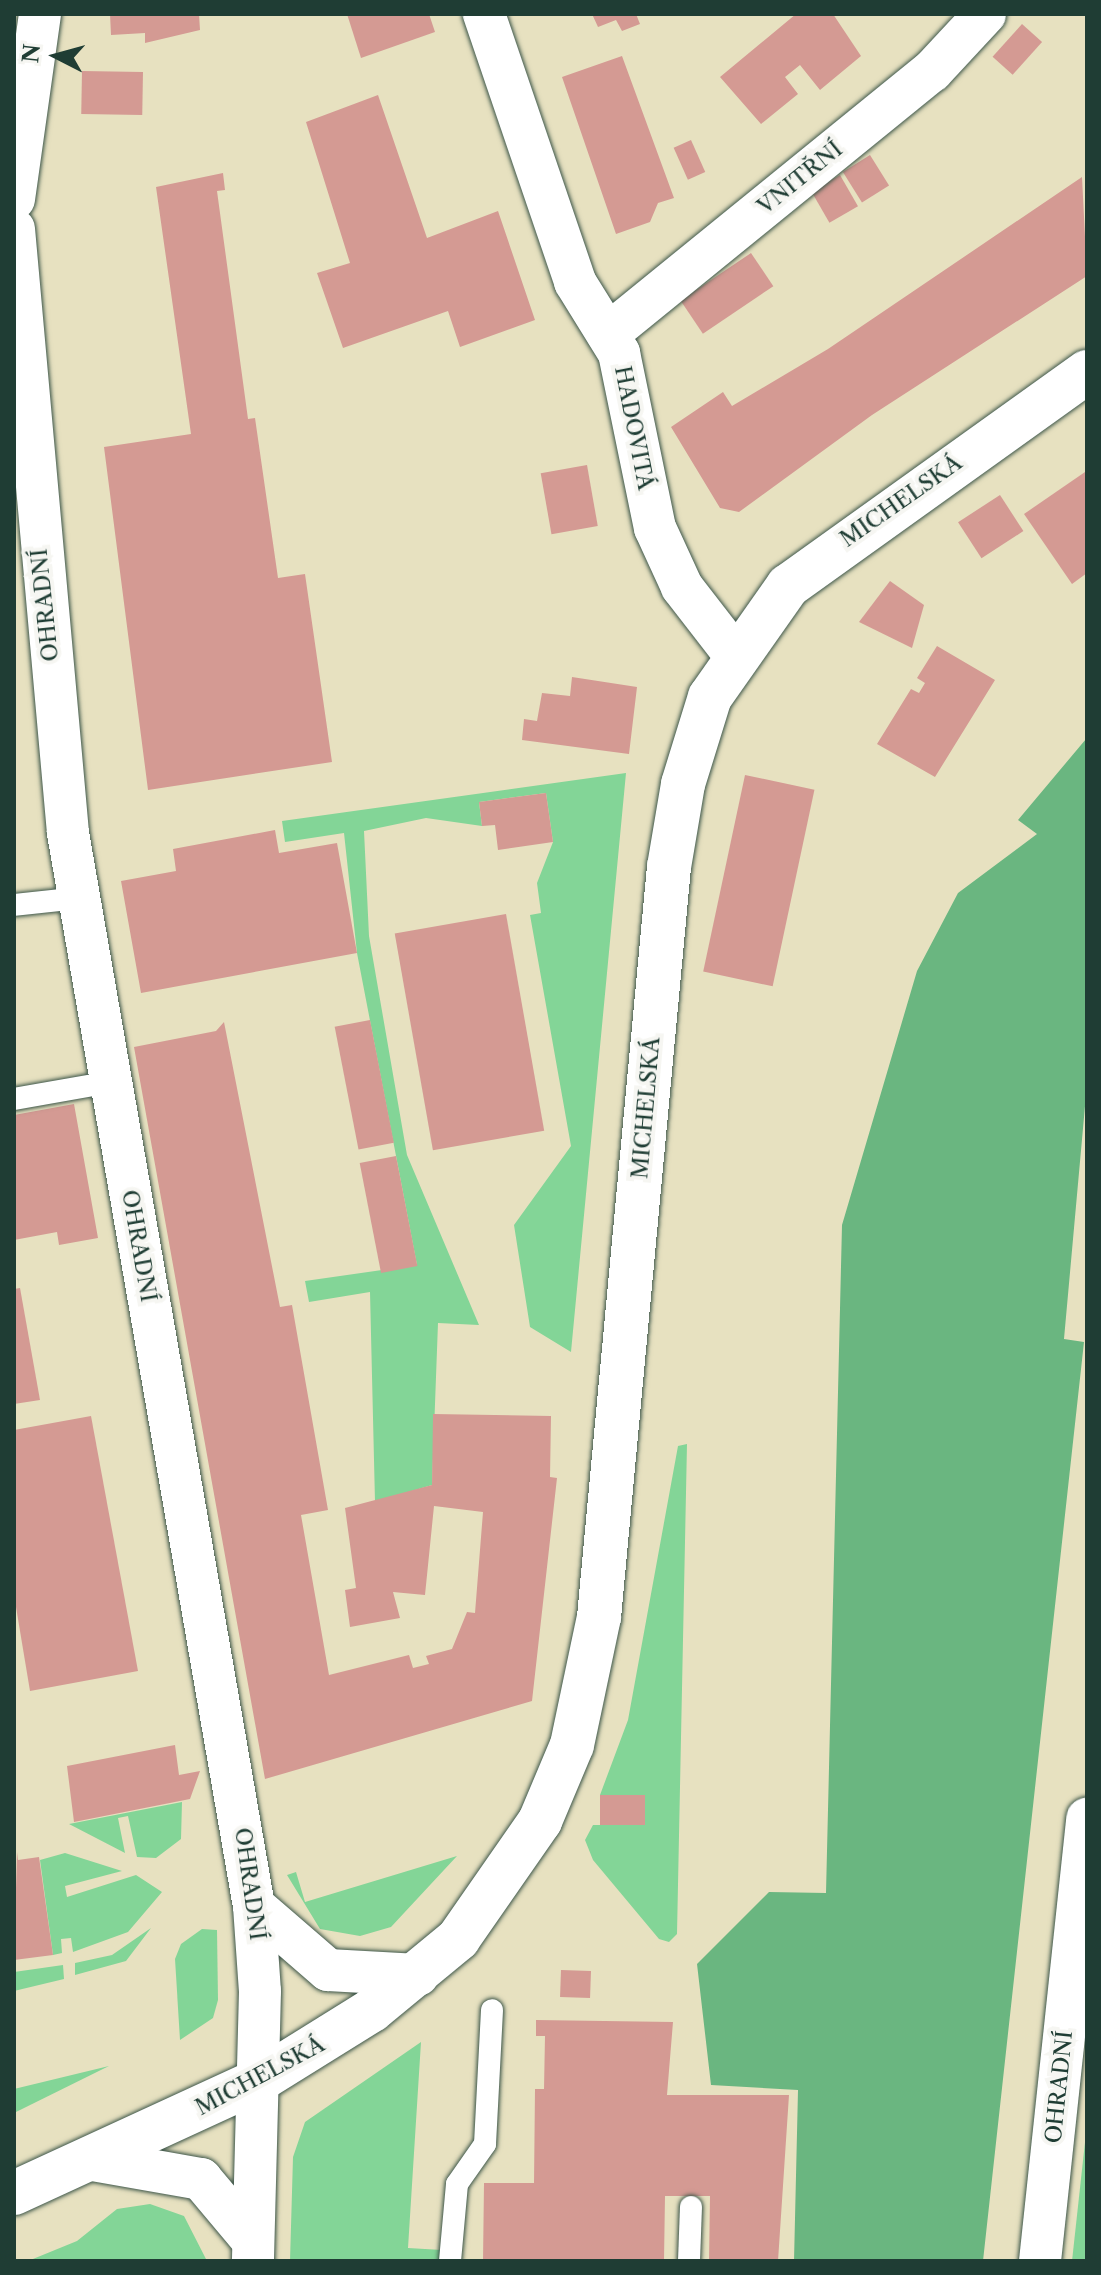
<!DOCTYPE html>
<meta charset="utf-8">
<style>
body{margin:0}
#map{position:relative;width:1101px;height:2275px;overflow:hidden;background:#e7e1c0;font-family:"Libre Caslon Text",serif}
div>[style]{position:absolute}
.green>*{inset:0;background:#83d597}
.forest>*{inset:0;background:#6ab680}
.building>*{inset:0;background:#d49a93;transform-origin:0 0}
.roads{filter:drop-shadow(0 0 2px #3d5649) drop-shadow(0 0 2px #3d5649)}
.service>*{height:22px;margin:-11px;padding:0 11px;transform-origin:11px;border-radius:11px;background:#fff}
.minor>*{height:42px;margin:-21px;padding:0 21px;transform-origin:21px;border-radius:21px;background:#fff}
.tertiary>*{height:44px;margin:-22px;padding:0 22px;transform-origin:22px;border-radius:22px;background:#fff}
span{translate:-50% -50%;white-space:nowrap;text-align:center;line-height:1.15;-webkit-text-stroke:8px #f6f6f2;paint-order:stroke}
.street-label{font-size:22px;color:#1f3d34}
.frame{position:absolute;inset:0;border:16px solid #1f3d34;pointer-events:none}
.north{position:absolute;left:16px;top:16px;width:80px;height:80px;-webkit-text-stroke:6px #f6f6f2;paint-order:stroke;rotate:276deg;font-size:22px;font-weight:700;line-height:32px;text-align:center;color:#1f3d34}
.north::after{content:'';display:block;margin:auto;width:28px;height:36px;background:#1f3d34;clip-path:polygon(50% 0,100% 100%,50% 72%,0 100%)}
</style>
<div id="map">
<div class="green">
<i style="clip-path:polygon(626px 773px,571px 1352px,530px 1327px,514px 1225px,571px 1146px,530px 915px,541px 913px,537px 883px,553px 842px,546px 793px,479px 802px,482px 826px,426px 818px,364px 831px,369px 936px,407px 1155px,479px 1325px,438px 1323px,432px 1485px,375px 1502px,370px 1292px,309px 1302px,305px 1281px,417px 1265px,357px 953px,344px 833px,285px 842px,282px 821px)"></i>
<i style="clip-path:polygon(687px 1444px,677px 1934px,669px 1942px,659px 1939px,593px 1860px,585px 1840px,593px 1825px,645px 1825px,645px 1795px,600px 1795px,628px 1720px,678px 1446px)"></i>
<i style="clip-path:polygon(182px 1802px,181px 1839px,156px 1858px,137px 1857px,128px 1816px,118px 1818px,125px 1853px,69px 1824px)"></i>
<i style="clip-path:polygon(65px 1853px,122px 1871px,65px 1886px,67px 1897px,136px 1875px,162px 1892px,128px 1932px,73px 1952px,71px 1938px,61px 1939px,62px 1953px,53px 1955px,40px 1860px)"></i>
<i style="clip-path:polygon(457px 1856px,391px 1927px,360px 1936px,320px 1929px,287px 1875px,296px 1872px,305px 1902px)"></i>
<i style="clip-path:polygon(151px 1928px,126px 1961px,75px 1975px,75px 1963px,112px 1955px)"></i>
<i style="clip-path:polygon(202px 1929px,217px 1930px,218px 2000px,213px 2018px,180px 2040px,175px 1959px,181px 1944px)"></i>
<i style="clip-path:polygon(63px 1965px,64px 1979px,14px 1991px,14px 1972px)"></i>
<i style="clip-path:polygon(421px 2042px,408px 2248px,442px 2250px,440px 2261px,290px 2261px,293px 2157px,305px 2122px)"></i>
<i style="clip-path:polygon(109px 2066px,16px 2112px,14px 2108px,14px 2089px)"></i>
<i style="clip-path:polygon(1087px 2124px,1087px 2261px,1072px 2261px)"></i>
<i style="clip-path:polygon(150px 2204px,184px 2216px,207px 2261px,28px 2261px,77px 2241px,117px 2209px)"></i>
</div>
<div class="forest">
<i style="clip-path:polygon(1086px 739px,1087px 1084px,1064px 1339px,1084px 1342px,983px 2261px,794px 2261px,798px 2090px,711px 2085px,697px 1964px,769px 1892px,826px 1893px,842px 1225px,917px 971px,958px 893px,1037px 834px,1018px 820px)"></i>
</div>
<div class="building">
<i style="clip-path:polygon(110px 14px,199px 14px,200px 30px,145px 43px,145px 33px,111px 35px)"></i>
<i style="clip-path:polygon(347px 14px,429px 14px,435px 32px,361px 58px)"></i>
<i style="clip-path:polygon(592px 14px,636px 14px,640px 24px,622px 31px,616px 20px,598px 27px)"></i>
<i style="clip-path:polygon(796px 14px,833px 14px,861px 56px,820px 90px,800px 65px,785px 77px,798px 94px,761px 124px,720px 77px)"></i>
<i style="left:1022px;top:24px;width:27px;height:44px;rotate:42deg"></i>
<i style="clip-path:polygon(622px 56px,674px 198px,658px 203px,650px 222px,616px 234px,562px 77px)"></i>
<i style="left:82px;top:71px;width:61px;height:43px;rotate:1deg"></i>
<i style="clip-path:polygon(378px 95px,427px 238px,498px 211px,535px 320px,460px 347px,448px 311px,343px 348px,317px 273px,350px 263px,306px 122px)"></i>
<i style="left:691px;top:140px;width:35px;height:19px;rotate:66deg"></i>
<i style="left:870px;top:155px;width:36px;height:32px;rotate:58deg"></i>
<i style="clip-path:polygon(223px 173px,225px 190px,217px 191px,248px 419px,255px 418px,278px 578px,305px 574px,332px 762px,148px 790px,104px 447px,191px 434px,156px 187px)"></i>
<i style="left:840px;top:175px;width:36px;height:33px;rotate:60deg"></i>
<i style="clip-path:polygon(1082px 177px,1087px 276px,872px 415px,739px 512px,720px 508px,671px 427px,723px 392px,732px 406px,828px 349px)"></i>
<i style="left:751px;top:253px;width:40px;height:85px;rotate:56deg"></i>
<i style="left:587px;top:465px;width:62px;height:47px;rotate:80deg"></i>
<i style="clip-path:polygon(1085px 472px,1087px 573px,1072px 584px,1024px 514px)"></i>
<i style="left:1000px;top:495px;width:43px;height:50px;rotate:57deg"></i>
<i style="clip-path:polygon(890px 581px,924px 605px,912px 648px,859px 622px)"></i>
<i style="clip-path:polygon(937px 646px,995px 680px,935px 777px,877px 744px,911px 689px,919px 693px,925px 683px,917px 678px)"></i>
<i style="clip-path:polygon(572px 677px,637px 687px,629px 754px,522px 740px,524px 719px,537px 721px,542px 693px,570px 696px)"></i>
<i style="left:745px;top:775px;width:71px;height:201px;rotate:12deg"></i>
<i style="clip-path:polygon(546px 793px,553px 842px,498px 850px,495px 825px,482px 826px,479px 802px)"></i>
<i style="clip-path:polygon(275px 830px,279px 853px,337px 843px,357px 953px,141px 993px,121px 881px,176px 871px,173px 849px)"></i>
<i style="left:506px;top:914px;width:220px;height:113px;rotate:80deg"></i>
<i style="left:370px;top:1020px;width:125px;height:36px;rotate:79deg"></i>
<i style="clip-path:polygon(224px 1022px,280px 1307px,292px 1305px,328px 1510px,301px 1515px,329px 1675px,409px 1655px,413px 1668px,429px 1664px,426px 1656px,452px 1649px,467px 1612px,475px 1613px,483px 1512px,434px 1506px,425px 1595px,393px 1592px,400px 1618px,350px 1627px,345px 1590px,356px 1588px,345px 1508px,432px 1485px,433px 1414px,551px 1416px,550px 1477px,557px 1478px,532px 1701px,265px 1779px,134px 1047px,216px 1031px)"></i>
<i style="clip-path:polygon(74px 1104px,98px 1238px,59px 1245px,57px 1232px,14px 1240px,14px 1115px)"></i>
<i style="left:396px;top:1156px;width:112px;height:37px;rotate:79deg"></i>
<i style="clip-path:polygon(20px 1288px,40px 1400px,14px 1404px,14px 1289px)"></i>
<i style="clip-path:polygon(91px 1416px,138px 1671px,30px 1691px,14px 1595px,14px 1430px)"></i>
<i style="clip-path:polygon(175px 1745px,179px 1775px,200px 1771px,190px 1799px,74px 1822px,67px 1766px)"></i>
<i style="left:600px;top:1795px;width:45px;height:30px"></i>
<i style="clip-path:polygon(17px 1852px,18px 1860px,39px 1857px,53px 1955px,14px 1960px)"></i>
<i style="left:561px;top:1970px;width:30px;height:27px;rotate:2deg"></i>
<i style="clip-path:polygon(536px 2020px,673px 2022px,667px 2095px,789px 2095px,778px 2261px,709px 2261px,710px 2196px,665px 2196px,664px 2261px,483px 2261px,484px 2183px,534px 2183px,535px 2089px,544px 2089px,545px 2036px,536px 2036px)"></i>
</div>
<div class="roads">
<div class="service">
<i style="left:14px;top:905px;width:65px;rotate:-6.1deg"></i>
<i style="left:14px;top:1099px;width:97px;rotate:-10deg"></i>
<i style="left:450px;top:2261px;width:77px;rotate:-84.8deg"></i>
<i style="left:457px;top:2184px;width:49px;rotate:-55deg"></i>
<i style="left:485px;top:2144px;width:134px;rotate:-87deg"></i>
<i style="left:689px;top:2261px;width:54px;rotate:-87.9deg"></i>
</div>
<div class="minor">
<i style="left:484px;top:14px;width:283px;rotate:71.2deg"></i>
<i style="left:575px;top:282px;width:84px;rotate:58.2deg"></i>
<i style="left:619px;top:353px;width:179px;rotate:78.4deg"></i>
<i style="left:655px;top:528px;width:65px;rotate:65.4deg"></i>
<i style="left:682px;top:587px;width:85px;rotate:52.2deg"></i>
<i style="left:14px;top:199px;width:187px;rotate:-82deg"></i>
<i style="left:14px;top:229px;width:606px;rotate:84.89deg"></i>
<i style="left:68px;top:833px;width:1089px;rotate:80.17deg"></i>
<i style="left:254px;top:1906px;width:85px;rotate:86deg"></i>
<i style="left:260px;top:1991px;width:270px;rotate:91.5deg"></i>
<i style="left:608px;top:334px;width:417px;rotate:-39.1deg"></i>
<i style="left:932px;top:71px;width:78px;rotate:-47.1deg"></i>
<i style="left:254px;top:1906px;width:98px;rotate:40.9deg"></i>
<i style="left:328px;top:1970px;width:90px;rotate:3.2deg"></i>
<i style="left:93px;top:2160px;width:110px;rotate:10deg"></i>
<i style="left:201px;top:2179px;width:81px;rotate:50deg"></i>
<i style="left:1040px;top:2261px;width:445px;rotate:-83.9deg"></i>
</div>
<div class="tertiary">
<i style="left:14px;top:2193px;width:268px;rotate:-24.7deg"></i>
<i style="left:258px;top:2081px;width:134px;rotate:-31.9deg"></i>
<i style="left:372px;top:2010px;width:112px;rotate:-39.5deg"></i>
<i style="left:458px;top:1939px;width:144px;rotate:-55.2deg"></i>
<i style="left:540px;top:1821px;width:82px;rotate:-67.2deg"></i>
<i style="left:572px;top:1745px;width:131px;rotate:-78.1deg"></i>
<i style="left:599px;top:1617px;width:753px;rotate:-84.67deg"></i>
<i style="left:669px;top:867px;width:84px;rotate:-80.4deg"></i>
<i style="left:683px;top:784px;width:91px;rotate:-72.8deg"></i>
<i style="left:710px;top:697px;width:136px;rotate:-54.9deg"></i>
<i style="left:788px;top:586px;width:368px;rotate:-35.6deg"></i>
</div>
</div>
<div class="street-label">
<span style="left:800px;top:178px;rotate:-39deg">VNITŘNÍ</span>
<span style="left:634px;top:428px;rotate:79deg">HADOVITÁ</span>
<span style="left:901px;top:501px;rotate:-35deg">MICHELSKÁ</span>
<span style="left:45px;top:605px;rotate:-96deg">OHRADNÍ</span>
<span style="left:646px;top:1108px;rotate:-85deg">MICHELSKÁ</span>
<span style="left:139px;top:1246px;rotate:80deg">OHRADNÍ</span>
<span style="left:250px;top:1884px;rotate:82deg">OHRADNÍ</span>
<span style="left:260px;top:2076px;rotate:-28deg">MICHELSKÁ</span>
<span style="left:1059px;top:2087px;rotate:-84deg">OHRADNÍ</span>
</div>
<div class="frame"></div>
<div class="north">N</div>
</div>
